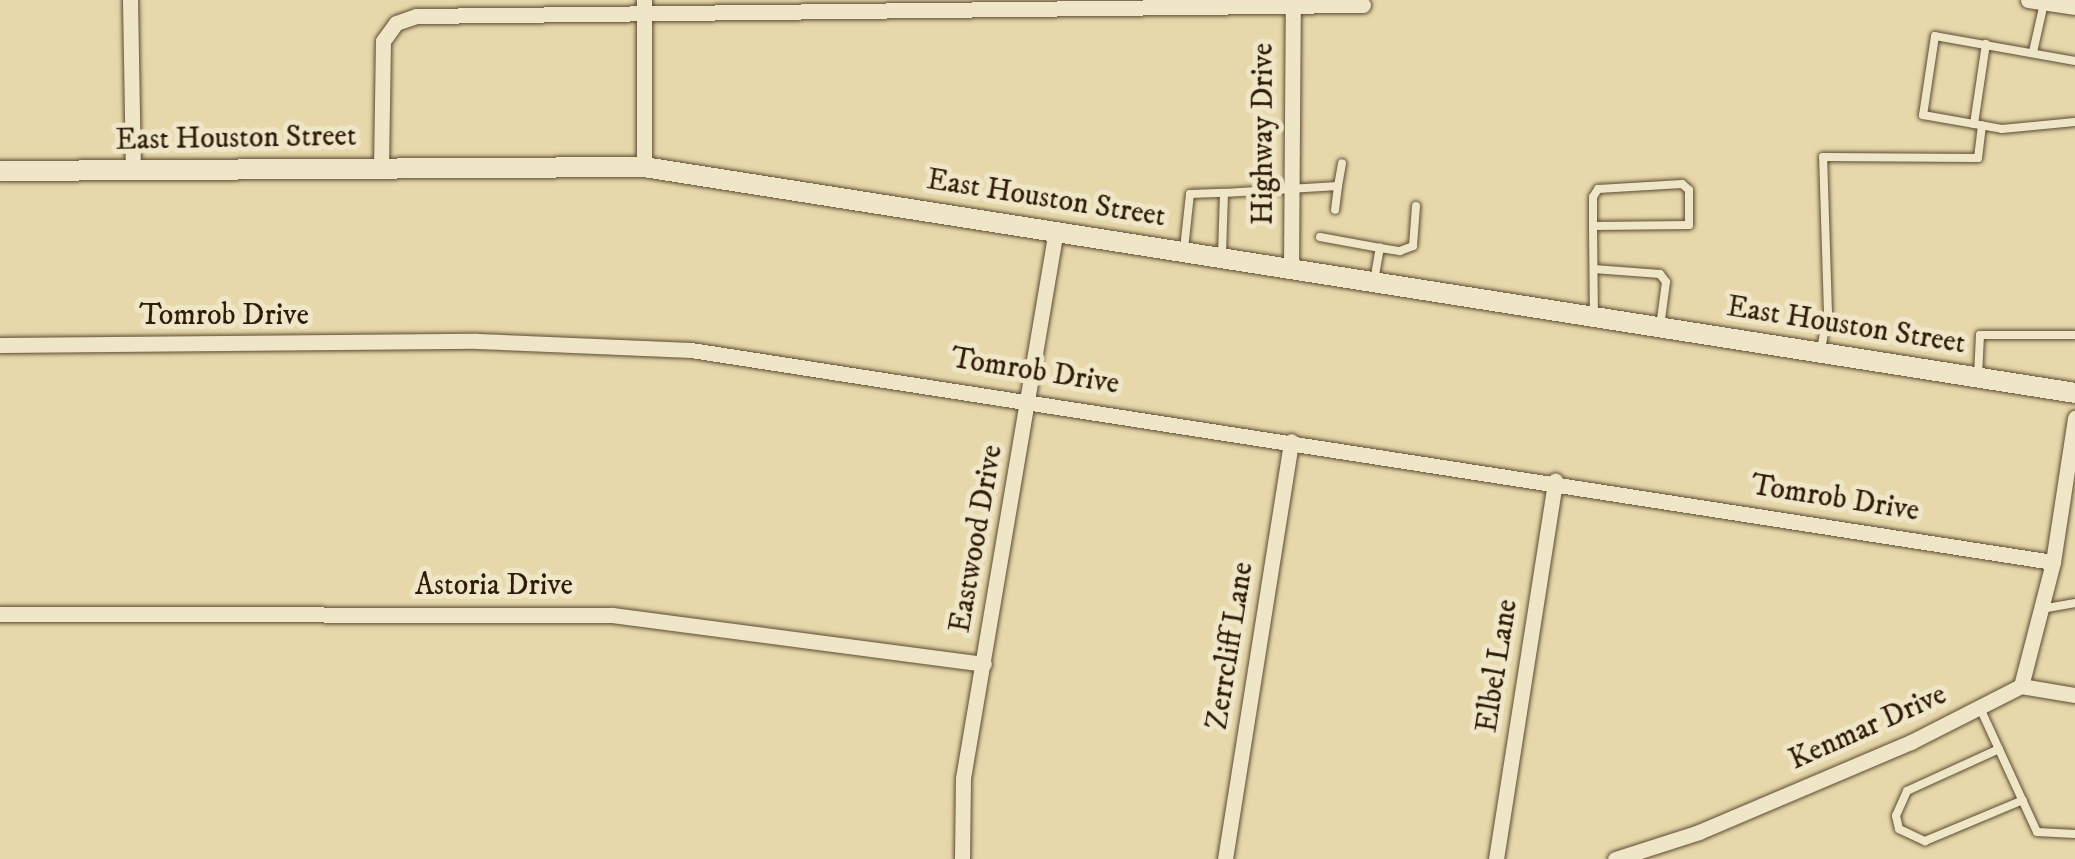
<!DOCTYPE html>
<style>
body{margin:0}
#map{position:relative;width:2075px;height:859px;overflow:hidden;background:#e7d8ab;font-family:"IM FELL DW Pica",serif}
div>[style]{position:absolute}
.roads{filter:drop-shadow(0 0 2px #5c4b31) drop-shadow(0 0 2px #5c4b31)}
.lane>*{height:8px;margin:-4px;padding:0 4px;transform-origin:4px;border-radius:4px;background:#efe6c8}
.street>*{height:15px;margin:-7.5px;padding:0 7.5px;transform-origin:7.5px;border-radius:7.5px;background:#efe6c8}
.secondary>*{height:20px;margin:-10px;padding:0 10px;transform-origin:10px;border-radius:10px;background:#efe6c8}
span{translate:-50% -50%;white-space:nowrap;text-align:center;line-height:1.15;-webkit-text-stroke:10px #efe6c8;paint-order:stroke}
.street-label{font-size:30px;color:#2e1c08}
</style>
<div id="map">
<div class="roads">
<div class="lane">
<i style="left:2033px;top:52px;width:50px;rotate:-77.3deg"></i>
<i style="left:2075px;top:61px;width:142px;rotate:-169.9deg"></i>
<i style="left:1935px;top:36px;width:80px;rotate:98.6deg"></i>
<i style="left:1923px;top:115px;width:80px;rotate:10deg"></i>
<i style="left:2002px;top:129px;width:73px;rotate:-5.5deg"></i>
<i style="left:1974px;top:124px;width:81px;rotate:-81.5deg"></i>
<i style="left:1338px;top:186px;width:23px;rotate:-80deg"></i>
<i style="left:1593px;top:226px;width:96px;rotate:-0.6deg"></i>
<i style="left:1689px;top:225px;width:35px;rotate:-90deg"></i>
<i style="left:1689px;top:190px;width:9px;rotate:-139deg"></i>
<i style="left:1682px;top:184px;width:84px;rotate:176.6deg"></i>
<i style="left:1598px;top:189px;width:9px;rotate:122deg"></i>
<i style="left:1593px;top:197px;width:29px;rotate:90deg"></i>
<i style="left:1593px;top:226px;width:90px;rotate:89.4deg"></i>
<i style="left:1320px;top:237px;width:61px;rotate:10.4deg"></i>
<i style="left:1184px;top:249px;width:55px;rotate:-83.8deg"></i>
<i style="left:1190px;top:194px;width:34px;rotate:-2deg"></i>
<i style="left:1222px;top:254px;width:61px;rotate:-88.1deg"></i>
<i style="left:1224px;top:193px;width:114px;rotate:-3.5deg"></i>
<i style="left:1338px;top:186px;width:24px;rotate:97deg"></i>
<i style="left:1594px;top:269px;width:66px;rotate:4.3deg"></i>
<i style="left:1660px;top:274px;width:10px;rotate:53deg"></i>
<i style="left:1666px;top:282px;width:45px;rotate:97.6deg"></i>
<i style="left:1374px;top:281px;width:34px;rotate:-80deg"></i>
<i style="left:1380px;top:248px;width:20px;rotate:9deg"></i>
<i style="left:1400px;top:251px;width:14px;rotate:-21deg"></i>
<i style="left:1413px;top:246px;width:40px;rotate:-85.7deg"></i>
<i style="left:1821px;top:349px;width:37px;rotate:-79deg"></i>
<i style="left:1828px;top:313px;width:156px;rotate:-91.8deg"></i>
<i style="left:1823px;top:157px;width:155px;rotate:0.4deg"></i>
<i style="left:1978px;top:158px;width:33px;rotate:-83deg"></i>
<i style="left:1978px;top:376px;width:41px;rotate:-87.2deg"></i>
<i style="left:1980px;top:335px;width:95px"></i>
<i style="left:2041px;top:609px;width:35px;rotate:-10deg"></i>
<i style="left:1980px;top:708px;width:136px;rotate:65.3deg"></i>
<i style="left:2037px;top:832px;width:38px;rotate:3deg"></i>
<i style="left:1999px;top:749px;width:101px;rotate:155.5deg"></i>
<i style="left:1907px;top:791px;width:27px;rotate:114deg"></i>
<i style="left:1896px;top:816px;width:13px;rotate:77deg"></i>
<i style="left:1899px;top:829px;width:29px;rotate:25deg"></i>
<i style="left:1925px;top:841px;width:106px;rotate:-22.7deg"></i>
</div>
<div class="street">
<i style="left:130px;top:0;width:170px;rotate:89deg"></i>
<i style="left:2028px;top:0;width:48px;rotate:8.5deg"></i>
<i style="left:644px;top:167px;width:167px;rotate:-90deg"></i>
<i style="left:381px;top:168px;width:127px;rotate:-89.1deg"></i>
<i style="left:383px;top:41px;width:22px;rotate:-54deg"></i>
<i style="left:396px;top:23px;width:21px;rotate:-19deg"></i>
<i style="left:416px;top:16px;width:947px;rotate:-0.67deg"></i>
<i style="left:1291px;top:268px;width:268px;rotate:-89.6deg"></i>
<i style="left:0;top:345px;width:477px;rotate:-0.5deg"></i>
<i style="left:477px;top:341px;width:214px;rotate:2.4deg"></i>
<i style="left:691px;top:350px;width:1378px;rotate:8.85deg"></i>
<i style="left:0;top:614px;width:612px;rotate:0.09deg"></i>
<i style="left:612px;top:615px;width:375px;rotate:7.5deg"></i>
<i style="left:2021px;top:686px;width:55px;rotate:9.5deg"></i>
<i style="left:962px;top:859px;width:81px;rotate:-89.3deg"></i>
<i style="left:963px;top:778px;width:556px;rotate:-80.37deg"></i>
<i style="left:1225px;top:859px;width:423px;rotate:-81deg"></i>
<i style="left:1496px;top:859px;width:383px;rotate:-81.1deg"></i>
<i style="left:1615px;top:859px;width:88px;rotate:-17.8deg"></i>
<i style="left:1699px;top:832px;width:230px;rotate:-23deg"></i>
<i style="left:1911px;top:742px;width:123px;rotate:-27deg"></i>
<i style="left:2021px;top:686px;width:128px;rotate:-75.5deg"></i>
<i style="left:2053px;top:562px;width:146px;rotate:-81.3deg"></i>
</div>
<div class="secondary">
<i style="left:0;top:171px;width:644px;rotate:-0.36deg"></i>
<i style="left:644px;top:167px;width:1449px;rotate:8.97deg"></i>
</div>
</div>
<div class="street-label">
<span style="left:1264px;top:134px;rotate:-90deg">Highway Drive</span>
<span style="left:236px;top:139px;rotate:-1deg">East Houston Street</span>
<span style="left:1046px;top:199px;rotate:9deg">East Houston Street</span>
<span style="left:224px;top:316px">Tomrob Drive</span>
<span style="left:1846px;top:326px;rotate:9deg">East Houston Street</span>
<span style="left:1035px;top:372px;rotate:9deg">Tomrob Drive</span>
<span style="left:1835px;top:499px;rotate:9deg">Tomrob Drive</span>
<span style="left:977px;top:539px;rotate:-80deg">Eastwood Drive</span>
<span style="left:494px;top:586px">Astoria Drive</span>
<span style="left:1231px;top:646px;rotate:-81deg">Zerrcliff Lane</span>
<span style="left:1498px;top:666px;rotate:-81deg">Elbel Lane</span>
<span style="left:1868px;top:728px;rotate:-24deg">Kenmar Drive</span>
</div>
</div>
